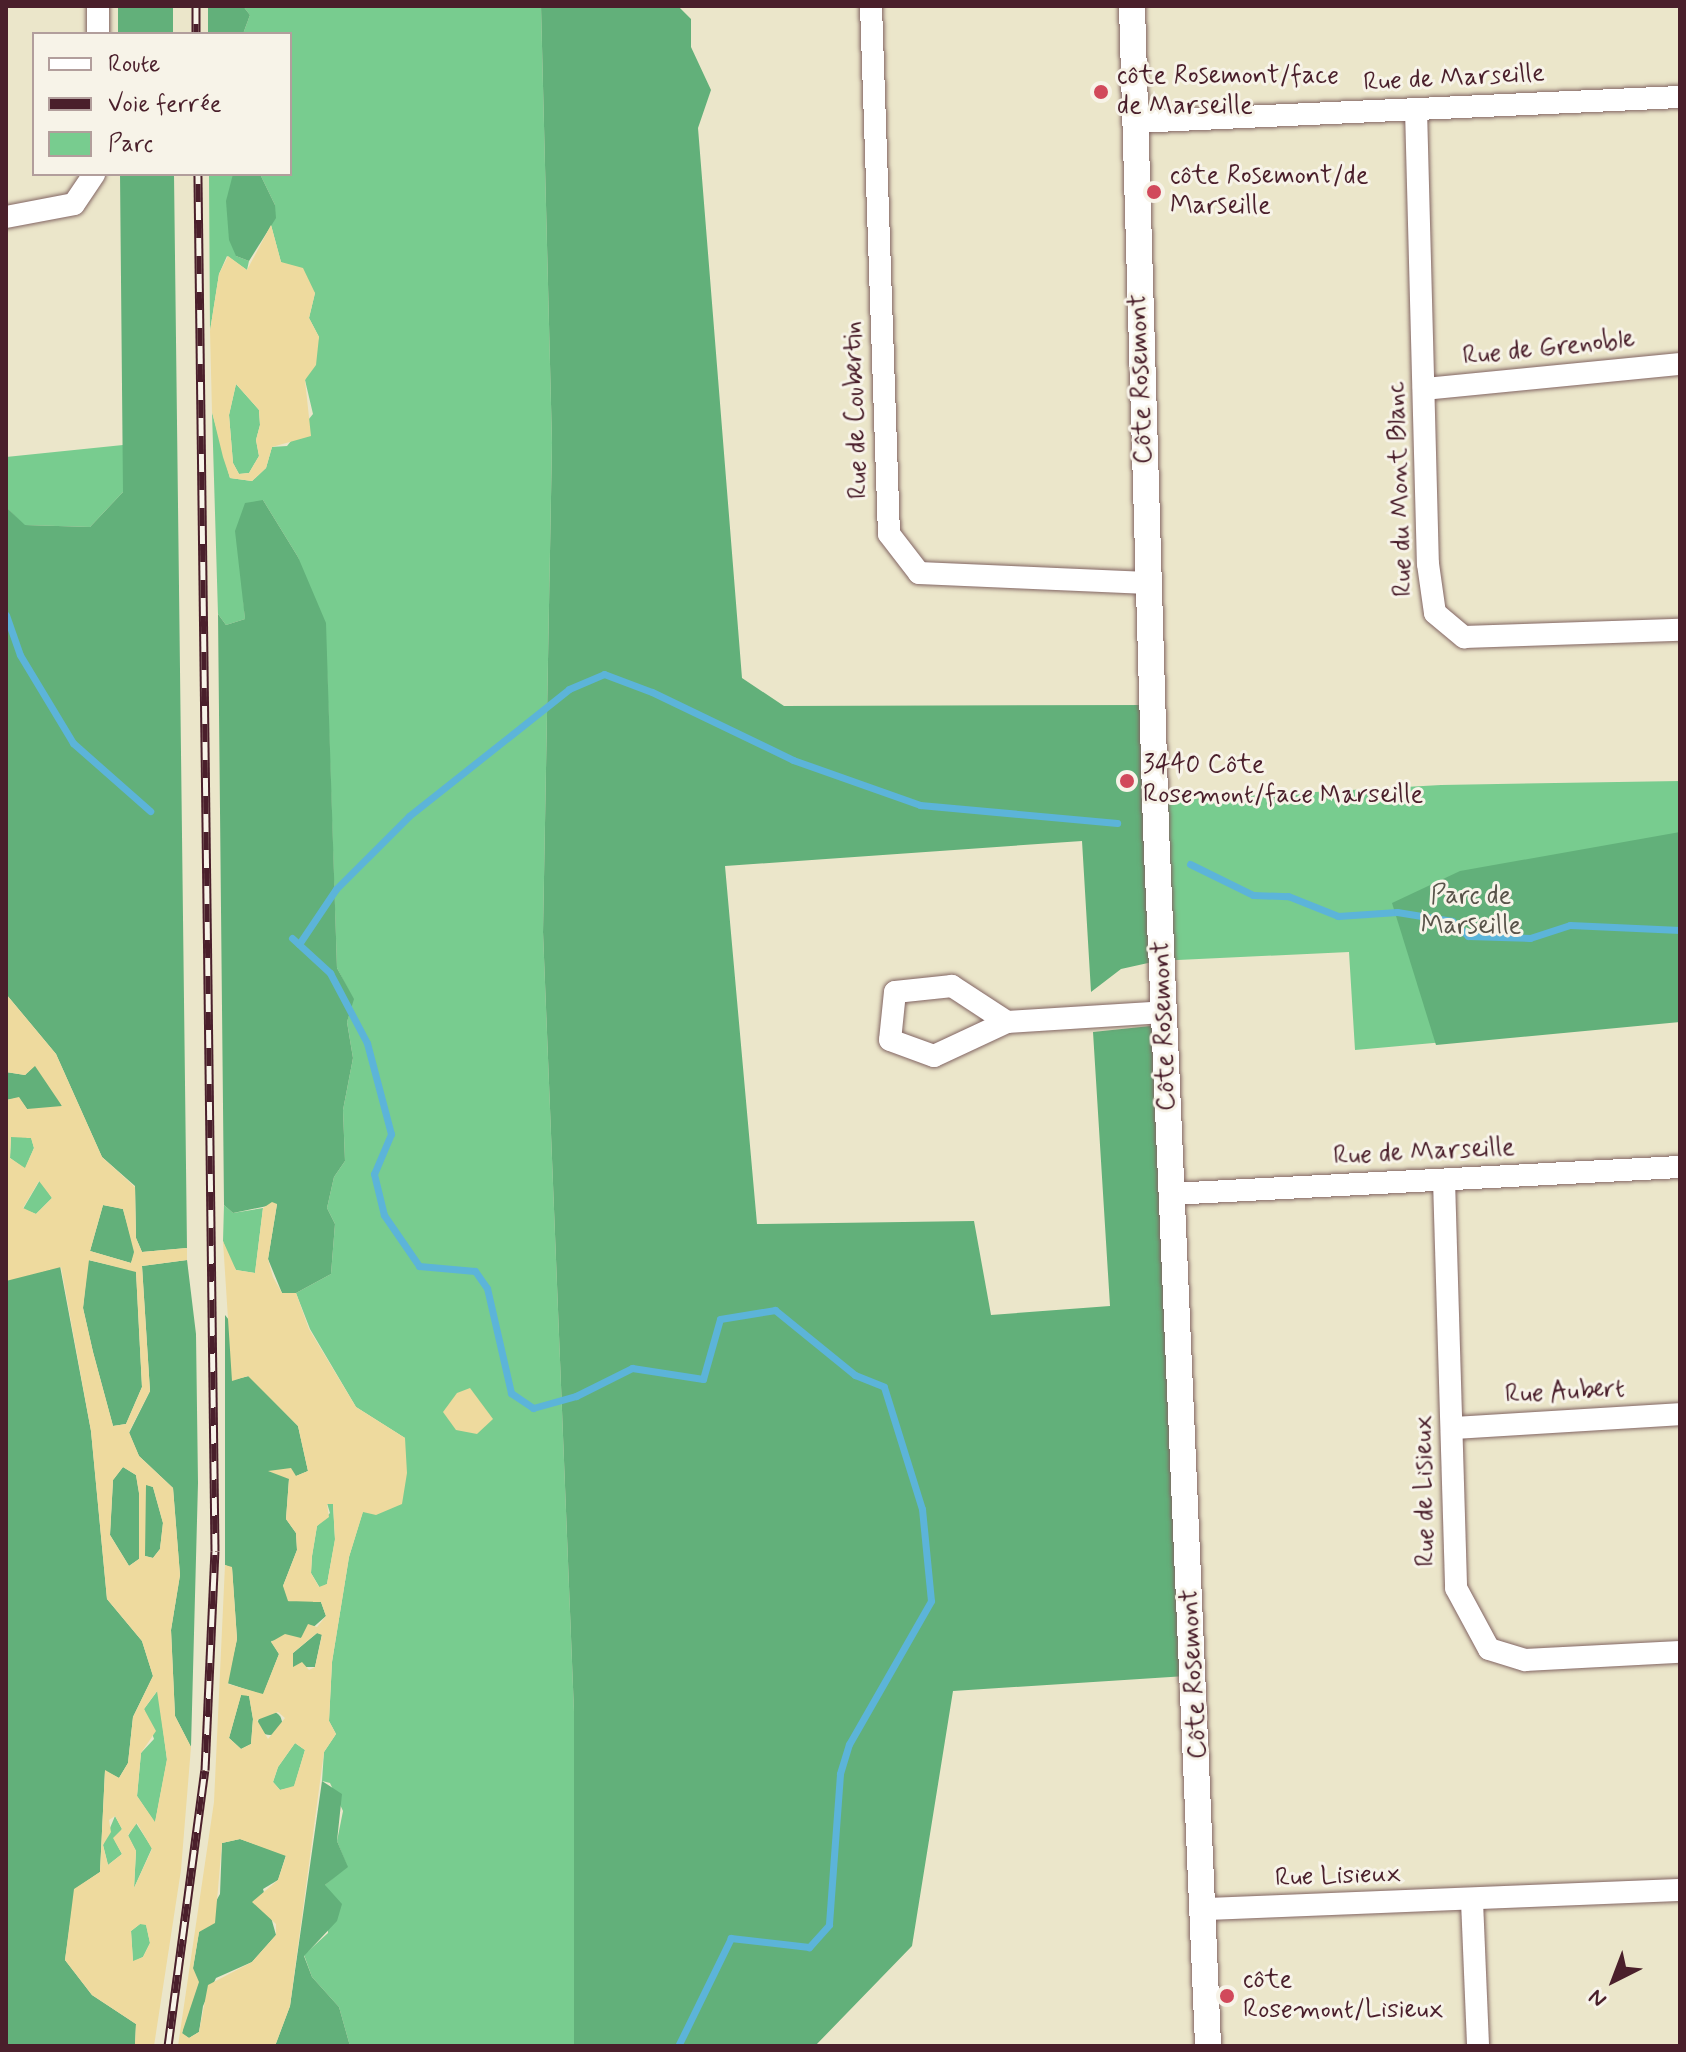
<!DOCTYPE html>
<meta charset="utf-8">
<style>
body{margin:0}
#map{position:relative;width:1686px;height:2052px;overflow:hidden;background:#ebe6ca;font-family:Mynerve,sans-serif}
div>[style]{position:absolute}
.green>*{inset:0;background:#78cc8f}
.forest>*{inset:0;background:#62b07a;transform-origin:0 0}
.round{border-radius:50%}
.sand>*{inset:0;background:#eeda9e}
.stream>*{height:7px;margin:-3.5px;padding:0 3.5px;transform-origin:3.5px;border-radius:3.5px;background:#5cb4d9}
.roads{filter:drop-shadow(0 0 2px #826563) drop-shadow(0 0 2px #826563)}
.minor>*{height:22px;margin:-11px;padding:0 11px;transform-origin:11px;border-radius:11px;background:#fff}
.tertiary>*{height:26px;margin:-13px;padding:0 13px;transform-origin:13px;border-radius:13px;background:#fff}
.rail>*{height:9px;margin-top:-4.5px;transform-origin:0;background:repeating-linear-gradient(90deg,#f7f3e8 0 18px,#4a1f2b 0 36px);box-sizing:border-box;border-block:2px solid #4a1f2b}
.dots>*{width:22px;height:22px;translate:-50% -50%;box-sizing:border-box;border:4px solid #f7f3e8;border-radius:50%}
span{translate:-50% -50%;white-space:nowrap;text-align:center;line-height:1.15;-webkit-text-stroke:6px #f7f3e8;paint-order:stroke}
.poi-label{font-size:26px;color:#4a1f2b}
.left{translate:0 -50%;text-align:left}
.street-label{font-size:26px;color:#4a1f2b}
.park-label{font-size:26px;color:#585349}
.frame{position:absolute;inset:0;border:8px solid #4a1f2b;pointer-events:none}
.legend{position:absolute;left:32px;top:32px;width:260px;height:144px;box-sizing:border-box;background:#f7f3e8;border:2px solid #b29e9c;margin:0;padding:10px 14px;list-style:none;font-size:24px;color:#4a1f2b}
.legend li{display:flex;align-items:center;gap:16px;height:40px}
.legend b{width:40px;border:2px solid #b29e9c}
.north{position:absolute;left:1574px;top:1940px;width:80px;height:80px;-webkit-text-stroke:6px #f7f3e8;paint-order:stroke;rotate:222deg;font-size:22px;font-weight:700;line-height:32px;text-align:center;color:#4a1f2b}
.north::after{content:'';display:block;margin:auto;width:28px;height:36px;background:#4a1f2b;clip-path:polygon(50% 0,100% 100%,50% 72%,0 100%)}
</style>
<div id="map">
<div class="green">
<i style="clip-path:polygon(243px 6px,541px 6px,552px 443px,543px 932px,574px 1712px,574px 2046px,350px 2046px,339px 2007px,312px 1977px,304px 1955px,328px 1933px,325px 1885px,347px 1866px,337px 1841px,343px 1811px,330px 1783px,322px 1781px,324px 1752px,336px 1734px,329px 1721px,332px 1662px,349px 1557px,363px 1511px,405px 1438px,356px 1407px,310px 1329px,296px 1293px,331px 1274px,335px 1224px,327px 1208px,334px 1177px,345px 1161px,343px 1110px,353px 1058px,347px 1022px,353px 999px,337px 968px,327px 672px,298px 557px,263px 500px,242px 583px,245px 619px,226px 625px,218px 614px,212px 412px,230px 478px,252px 481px,266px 468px,272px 447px,287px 446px,313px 414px,305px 380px,319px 337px,309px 318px,315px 293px,281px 262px,271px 225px,275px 205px,260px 174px,290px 174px,290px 34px,243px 34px,250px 15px)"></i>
<i style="clip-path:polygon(209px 174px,233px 174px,236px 256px,249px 261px,247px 270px,227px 256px,219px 274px,210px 331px)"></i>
<i style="clip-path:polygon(236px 384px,259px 410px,260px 425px,256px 440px,259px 456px,249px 473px,239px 474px,233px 463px,229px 415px)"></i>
<i style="clip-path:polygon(123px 445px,123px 492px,90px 527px,24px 525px,6px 507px,6px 457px)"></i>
<i style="clip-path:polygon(1680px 781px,1680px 1021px,1355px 1050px,1349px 952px,1157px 961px,1153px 801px,1441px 785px)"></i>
<i style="clip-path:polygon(11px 1137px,31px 1137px,34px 1148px,25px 1169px,10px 1158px)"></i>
<i style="clip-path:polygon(40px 1180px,52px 1198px,36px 1214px,23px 1209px)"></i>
<i style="clip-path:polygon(224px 1205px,233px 1213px,263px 1208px,255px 1273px,236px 1270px,228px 1257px,223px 1241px)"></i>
<i style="clip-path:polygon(327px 1503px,333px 1504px,335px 1540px,327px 1584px,320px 1588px,311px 1573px,312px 1556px,317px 1526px,330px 1513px)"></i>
<i style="clip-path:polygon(158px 1690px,167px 1760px,155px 1823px,137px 1796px,141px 1753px,154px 1739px,144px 1709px)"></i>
<i style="clip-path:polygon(295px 1743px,305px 1750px,294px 1787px,280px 1790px,273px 1782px,278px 1767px)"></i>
<i style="clip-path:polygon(115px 1816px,122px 1829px,115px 1841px,122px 1854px,108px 1865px,103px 1845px)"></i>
<i style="clip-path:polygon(136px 1823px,152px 1848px,134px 1888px,136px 1851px,128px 1836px)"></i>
<i style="clip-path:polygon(140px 1924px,146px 1924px,150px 1943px,143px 1957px,133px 1962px,131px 1931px)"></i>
</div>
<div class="forest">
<i style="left:118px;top:6px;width:55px;height:28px"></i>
<i style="clip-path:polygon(208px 6px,243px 6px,250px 15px,243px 34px,208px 34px)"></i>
<i style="clip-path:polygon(541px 6px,678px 6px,691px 19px,691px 47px,711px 90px,698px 128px,742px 678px,784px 706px,1153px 705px,1157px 961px,1121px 969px,1091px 992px,1082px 841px,725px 866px,757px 1224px,974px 1221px,991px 1315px,1110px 1306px,1093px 1032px,1160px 1025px,1186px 1676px,953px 1691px,912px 1946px,815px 2046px,574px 2046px,574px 1712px,543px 932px,552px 443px)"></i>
<i style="clip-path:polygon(120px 174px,174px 174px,187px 1248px,142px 1252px,136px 1238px,135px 1186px,102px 1157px,56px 1054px,6px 994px,6px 507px,25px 525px,90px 527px,123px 492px)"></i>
<i style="clip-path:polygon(233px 174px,260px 174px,275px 205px,276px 218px,249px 261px,236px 256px,229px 240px,226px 201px)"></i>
<i style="clip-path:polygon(263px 500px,298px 557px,326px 623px,337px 968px,354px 999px,347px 1022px,353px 1058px,343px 1110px,345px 1161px,334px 1177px,327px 1208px,335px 1224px,331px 1274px,296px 1293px,282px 1293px,268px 1259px,277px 1204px,233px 1213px,224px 1205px,218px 614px,226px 625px,245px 619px,235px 531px,245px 503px)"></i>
<i style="clip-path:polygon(1680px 832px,1680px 1022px,1436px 1045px,1392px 903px,1460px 871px)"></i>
<i style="clip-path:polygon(35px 1065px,50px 1081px,62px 1106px,59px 1109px,27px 1109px,19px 1098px,6px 1100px,6px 1072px,25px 1075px)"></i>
<i style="clip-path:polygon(103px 1205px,123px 1209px,135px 1252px,131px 1263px,90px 1251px)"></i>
<i style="clip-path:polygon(88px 1260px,136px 1271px,142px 1387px,126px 1424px,113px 1426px,93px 1352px,83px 1308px)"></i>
<i style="clip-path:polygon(187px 1260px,196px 1334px,198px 1483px,191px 1747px,175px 1716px,171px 1630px,180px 1575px,173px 1488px,139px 1456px,129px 1433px,150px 1391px,142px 1266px)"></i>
<i style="clip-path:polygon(60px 1266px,91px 1431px,107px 1599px,142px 1641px,153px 1676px,133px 1717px,128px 1763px,119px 1778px,105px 1771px,100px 1872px,75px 1889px,65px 1960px,92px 1995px,136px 2024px,135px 2046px,6px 2046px,6px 1279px)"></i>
<i style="clip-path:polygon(225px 1315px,232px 1324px,232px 1380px,249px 1376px,298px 1426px,308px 1471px,289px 1479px,286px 1519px,296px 1533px,297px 1550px,283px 1586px,321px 1602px,326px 1616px,301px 1638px,271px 1641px,279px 1654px,263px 1695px,227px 1683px,237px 1639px,232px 1568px,225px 1565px)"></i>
<i style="clip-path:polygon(123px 1467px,136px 1475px,139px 1493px,139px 1559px,129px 1566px,110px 1535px,113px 1480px)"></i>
<i style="clip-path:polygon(145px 1484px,153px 1487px,163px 1523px,160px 1549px,153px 1558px,145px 1556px)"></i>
<i style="clip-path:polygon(317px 1633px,322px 1634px,315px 1667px,293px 1667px,293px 1653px)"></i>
<i style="clip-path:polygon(241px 1695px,249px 1695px,253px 1719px,251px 1744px,241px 1749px,229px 1738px)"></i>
<i class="round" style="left:258px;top:1711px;width:24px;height:24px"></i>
<i style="clip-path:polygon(322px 1781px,342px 1794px,337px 1841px,348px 1867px,325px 1885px,342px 1904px,337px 1921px,304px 1956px,312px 1977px,339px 2007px,350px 2046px,275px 2046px,290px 2006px)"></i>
<i style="clip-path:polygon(240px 1839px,286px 1855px,278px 1880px,263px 1889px,276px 1935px,252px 1962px,216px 1978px,203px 2006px,199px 2032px,189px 2038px,182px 2034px,199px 1932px,220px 1894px,222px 1843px)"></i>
</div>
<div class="sand">
<i style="clip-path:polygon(evenodd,271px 225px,281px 262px,303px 268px,315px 293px,309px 318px,319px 337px,316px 365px,305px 380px,311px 436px,272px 447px,266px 468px,252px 481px,230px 478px,223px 457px,212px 412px,210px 331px,219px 274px,228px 256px,247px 270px,271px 225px,236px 384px,259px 410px,260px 425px,256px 440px,259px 456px,249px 473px,239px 474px,233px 463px,229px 415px,236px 384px)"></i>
<i style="clip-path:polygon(evenodd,6px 994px,56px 1054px,102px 1157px,135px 1187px,136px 1238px,142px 1252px,187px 1248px,187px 1260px,142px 1266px,150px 1391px,129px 1432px,139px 1456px,173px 1488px,180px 1575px,171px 1630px,175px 1716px,191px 1747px,181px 1870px,154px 2046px,135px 2046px,136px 2024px,92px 1995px,65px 1960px,74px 1889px,100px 1872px,105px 1770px,119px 1778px,128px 1763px,133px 1717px,153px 1676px,142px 1641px,107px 1599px,91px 1431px,61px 1267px,6px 1281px,6px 1100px,19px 1097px,27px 1109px,62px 1106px,35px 1066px,25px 1075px,6px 1072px,6px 994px,11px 1137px,31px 1138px,34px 1148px,25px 1168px,10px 1158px,11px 1137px,6px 994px,39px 1181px,52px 1198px,36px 1214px,23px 1208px,39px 1181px,6px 994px,103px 1205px,123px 1209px,134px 1252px,131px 1263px,90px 1251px,103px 1205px,6px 994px,89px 1260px,136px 1272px,142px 1387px,126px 1424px,113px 1426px,93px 1352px,83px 1308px,89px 1260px,6px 994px,123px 1467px,136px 1475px,139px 1493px,139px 1559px,129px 1566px,110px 1535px,113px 1480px,123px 1467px,6px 994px,146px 1485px,153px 1487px,163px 1523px,160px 1549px,153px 1558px,145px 1556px,146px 1485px,6px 994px,157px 1691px,167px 1759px,155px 1822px,137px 1796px,141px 1753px,156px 1731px,144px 1709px,157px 1691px,6px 994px,115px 1816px,122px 1829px,113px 1838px,122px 1854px,108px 1865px,103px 1845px,111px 1832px,109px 1820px,115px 1816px,6px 994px,137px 1823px,152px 1849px,134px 1888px,136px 1851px,128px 1835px,137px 1823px,6px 994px,140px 1924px,146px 1925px,150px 1943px,143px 1957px,133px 1961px,131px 1931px,140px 1924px)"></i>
<i style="clip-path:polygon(evenodd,272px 1202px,277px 1204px,268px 1259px,273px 1277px,282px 1293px,296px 1293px,309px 1329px,356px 1407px,405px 1438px,407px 1473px,402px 1504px,376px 1515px,363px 1512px,349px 1557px,332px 1662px,329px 1721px,336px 1734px,324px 1752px,290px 2006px,275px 2046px,178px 2046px,214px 1802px,225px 1565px,232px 1567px,237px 1639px,228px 1684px,263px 1694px,279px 1654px,271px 1642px,285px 1634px,301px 1638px,308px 1624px,317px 1627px,326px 1616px,321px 1602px,288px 1601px,283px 1586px,297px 1550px,296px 1533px,286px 1519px,289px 1479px,268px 1471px,291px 1468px,296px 1476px,308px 1471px,298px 1426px,248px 1376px,232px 1381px,223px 1241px,236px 1270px,255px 1273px,263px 1208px,272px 1202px,327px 1504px,333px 1504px,335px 1539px,327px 1584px,319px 1587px,311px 1573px,312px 1556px,317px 1526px,329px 1517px,327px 1504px,272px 1202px,317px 1633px,322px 1635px,315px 1667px,309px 1670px,302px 1662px,293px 1667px,293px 1653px,317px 1633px,272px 1202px,241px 1695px,249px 1696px,253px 1719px,251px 1744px,241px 1749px,229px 1738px,241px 1695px,272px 1202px,278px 1712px,285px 1718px,268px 1739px,257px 1720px,278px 1712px,272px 1202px,295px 1743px,305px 1750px,294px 1786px,280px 1790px,273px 1782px,278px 1767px,295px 1743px,272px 1202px,240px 1839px,286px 1856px,278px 1880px,252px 1902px,276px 1924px,276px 1935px,252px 1962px,208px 1985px,199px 2032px,189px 2038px,182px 2033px,199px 1982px,193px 1968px,199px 1932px,215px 1923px,222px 1843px,240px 1839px)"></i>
<i style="clip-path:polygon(470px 1388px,493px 1419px,477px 1434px,456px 1430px,443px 1412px,457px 1393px)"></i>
</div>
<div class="stream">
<i style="left:6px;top:615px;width:42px;rotate:70.7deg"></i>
<i style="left:20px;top:655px;width:103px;rotate:58.9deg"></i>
<i style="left:73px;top:743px;width:103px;rotate:41.4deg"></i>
<i style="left:1190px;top:864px;width:70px;rotate:26.2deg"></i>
<i style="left:1253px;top:895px;width:35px;rotate:2deg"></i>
<i style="left:1288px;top:896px;width:54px;rotate:21.8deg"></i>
<i style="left:1338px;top:916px;width:59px;rotate:-3.9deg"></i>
<i style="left:1397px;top:912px;width:56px;rotate:9.3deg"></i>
<i style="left:1452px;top:921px;width:22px;rotate:43deg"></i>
<i style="left:1468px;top:936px;width:62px;rotate:1.8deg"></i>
<i style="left:1530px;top:938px;width:42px;rotate:-18deg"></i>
<i style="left:1570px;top:925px;width:110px;rotate:2.6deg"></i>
<i style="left:292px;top:938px;width:52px;rotate:42.6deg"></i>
<i style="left:330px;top:973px;width:79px;rotate:62.1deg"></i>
<i style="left:367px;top:1043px;width:94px;rotate:75.2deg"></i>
<i style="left:391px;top:1134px;width:43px;rotate:113deg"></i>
<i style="left:374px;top:1174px;width:42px;rotate:76.3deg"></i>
<i style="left:384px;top:1215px;width:62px;rotate:55.5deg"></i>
<i style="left:419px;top:1266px;width:56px;rotate:5.1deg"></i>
<i style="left:475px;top:1271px;width:21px;rotate:55deg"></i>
<i style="left:487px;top:1288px;width:108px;rotate:77.1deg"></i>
<i style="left:511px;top:1393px;width:27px;rotate:34deg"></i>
<i style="left:533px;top:1408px;width:45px;rotate:-15.6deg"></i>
<i style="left:576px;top:1396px;width:63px;rotate:-26.6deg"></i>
<i style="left:632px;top:1368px;width:72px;rotate:8.8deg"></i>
<i style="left:703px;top:1379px;width:62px;rotate:-74.2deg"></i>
<i style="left:720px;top:1319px;width:56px;rotate:-9.3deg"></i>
<i style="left:775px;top:1310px;width:103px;rotate:39.1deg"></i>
<i style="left:855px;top:1375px;width:31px;rotate:22deg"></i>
<i style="left:884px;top:1387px;width:128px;rotate:72.7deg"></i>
<i style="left:922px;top:1509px;width:92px;rotate:84.4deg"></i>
<i style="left:931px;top:1601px;width:165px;rotate:119.8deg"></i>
<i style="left:849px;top:1744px;width:31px;rotate:107deg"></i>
<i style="left:840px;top:1774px;width:151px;rotate:94.2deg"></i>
<i style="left:829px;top:1925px;width:30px;rotate:132deg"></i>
<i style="left:809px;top:1947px;width:79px;rotate:-173.4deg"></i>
<i style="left:731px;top:1938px;width:120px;rotate:116.1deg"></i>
<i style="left:299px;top:944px;width:66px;rotate:-56.1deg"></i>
<i style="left:336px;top:889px;width:103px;rotate:-45deg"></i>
<i style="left:409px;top:816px;width:204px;rotate:-38.4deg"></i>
<i style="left:569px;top:689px;width:38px;rotate:-23deg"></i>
<i style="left:604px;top:674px;width:51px;rotate:20.6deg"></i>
<i style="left:652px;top:692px;width:157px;rotate:25.7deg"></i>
<i style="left:793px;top:760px;width:135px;rotate:19.5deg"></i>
<i style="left:920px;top:805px;width:198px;rotate:5.2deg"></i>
</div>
<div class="roads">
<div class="minor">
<i style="left:98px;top:6px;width:28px;rotate:90deg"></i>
<i style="left:871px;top:6px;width:528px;rotate:88.05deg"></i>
<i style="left:889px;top:534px;width:49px;rotate:52.4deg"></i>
<i style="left:919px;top:573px;width:229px;rotate:2.5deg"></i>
<i style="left:1416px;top:109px;width:455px;rotate:88.5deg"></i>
<i style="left:1428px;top:564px;width:49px;rotate:81.9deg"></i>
<i style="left:1435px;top:613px;width:38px;rotate:40deg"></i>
<i style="left:1464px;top:637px;width:216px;rotate:-1.9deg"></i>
<i style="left:1135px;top:122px;width:546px;rotate:-2.63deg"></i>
<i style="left:6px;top:217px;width:69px;rotate:-10.8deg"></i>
<i style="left:74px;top:204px;width:36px;rotate:-56deg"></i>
<i style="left:1424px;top:389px;width:257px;rotate:-5.6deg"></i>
<i style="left:1007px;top:1022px;width:66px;rotate:-146.8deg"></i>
<i style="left:952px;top:986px;width:57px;rotate:174deg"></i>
<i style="left:895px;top:992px;width:48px;rotate:95.9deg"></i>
<i style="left:890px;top:1040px;width:47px;rotate:20deg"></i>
<i style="left:934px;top:1056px;width:81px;rotate:-25deg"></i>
<i style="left:1007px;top:1022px;width:157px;rotate:-3.6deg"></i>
<i style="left:1444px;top:1180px;width:408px;rotate:88.3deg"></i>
<i style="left:1456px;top:1588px;width:69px;rotate:61.6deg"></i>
<i style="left:1489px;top:1649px;width:38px;rotate:17deg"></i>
<i style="left:1525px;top:1660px;width:155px;rotate:-3deg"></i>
<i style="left:1171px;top:1194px;width:510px;rotate:-3.04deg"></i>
<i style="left:1453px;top:1428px;width:227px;rotate:-3.5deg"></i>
<i style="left:1472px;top:1901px;width:145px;rotate:87.6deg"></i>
<i style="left:1206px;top:1909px;width:474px;rotate:-2.3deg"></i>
</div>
<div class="tertiary">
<i style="left:1132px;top:6px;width:823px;rotate:88.33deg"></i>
<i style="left:1156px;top:829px;width:1218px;rotate:87.55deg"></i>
</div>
</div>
<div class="rail">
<i style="left:196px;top:6px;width:28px;rotate:90deg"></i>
<i style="left:168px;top:2046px;width:278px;rotate:-82.4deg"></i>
<i style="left:205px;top:1770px;width:219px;rotate:-87.4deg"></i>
<i style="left:215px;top:1551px;width:1377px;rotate:-90.71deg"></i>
</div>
<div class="dots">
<i style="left:1101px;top:92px;background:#d1495b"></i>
<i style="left:1154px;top:192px;background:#d1495b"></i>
<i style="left:1127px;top:781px;background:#d1495b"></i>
<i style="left:1227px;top:1996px;background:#d1495b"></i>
</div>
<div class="poi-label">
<span class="left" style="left:1117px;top:92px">côte Rosemont/face<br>de Marseille</span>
<span class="left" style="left:1170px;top:192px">côte Rosemont/de<br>Marseille</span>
<span class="left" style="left:1143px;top:781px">3440 Côte<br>Rosemont/face Marseille</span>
<span class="left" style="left:1243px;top:1996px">côte<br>Rosemont/Lisieux</span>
</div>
<div class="street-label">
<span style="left:1454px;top:79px;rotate:-3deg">Rue de Marseille</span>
<span style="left:1549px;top:349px;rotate:-6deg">Rue de Grenoble</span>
<span style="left:1142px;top:379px;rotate:-92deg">Côte Rosemont</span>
<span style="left:857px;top:410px;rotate:-92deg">Rue de Coubertin</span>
<span style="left:1401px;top:489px;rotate:-92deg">Rue du Mont Blanc</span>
<span style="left:1165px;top:1026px;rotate:-92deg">Côte Rosemont</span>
<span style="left:1424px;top:1153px;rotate:-3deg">Rue de Marseille</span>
<span style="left:1565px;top:1393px;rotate:-3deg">Rue Aubert</span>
<span style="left:1426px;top:1491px;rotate:-91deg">Rue de Lisieux</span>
<span style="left:1195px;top:1674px;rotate:-93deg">Côte Rosemont</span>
<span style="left:1338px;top:1877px;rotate:-2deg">Rue Lisieux</span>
</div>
<div class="park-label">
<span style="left:1471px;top:912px">Parc de<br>Marseille</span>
</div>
<div class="frame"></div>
<ul class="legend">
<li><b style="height:10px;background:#fff"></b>Route</li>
<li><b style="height:10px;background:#4a1f2b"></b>Voie ferrée</li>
<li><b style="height:22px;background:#78cc8f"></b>Parc</li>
</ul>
<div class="north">N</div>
</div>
